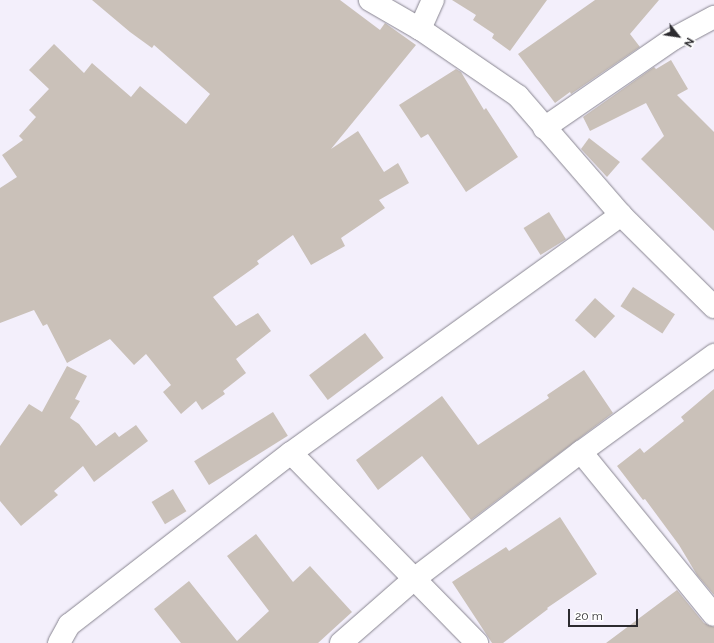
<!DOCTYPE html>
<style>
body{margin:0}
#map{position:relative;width:714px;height:643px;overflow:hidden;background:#f3effb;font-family:Raleway,sans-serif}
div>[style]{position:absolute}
.building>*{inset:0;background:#cac1b9;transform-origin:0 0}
.roads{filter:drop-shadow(0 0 1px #888590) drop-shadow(0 0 1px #888590)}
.minor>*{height:22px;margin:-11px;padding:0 11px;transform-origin:11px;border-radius:11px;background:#fff}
span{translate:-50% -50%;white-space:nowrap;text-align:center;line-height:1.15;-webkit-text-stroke:3.5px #fff;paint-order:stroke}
.north{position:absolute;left:658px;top:16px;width:40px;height:40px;-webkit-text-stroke:3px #fff;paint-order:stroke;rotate:120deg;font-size:11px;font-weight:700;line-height:16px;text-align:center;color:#2c2b2f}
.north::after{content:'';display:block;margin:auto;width:14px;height:18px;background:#2c2b2f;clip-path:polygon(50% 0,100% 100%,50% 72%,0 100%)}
.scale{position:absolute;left:568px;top:609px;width:70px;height:18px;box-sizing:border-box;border:2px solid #2c2b2f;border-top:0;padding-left:5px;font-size:12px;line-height:14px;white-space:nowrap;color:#2c2b2f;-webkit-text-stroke:3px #fff;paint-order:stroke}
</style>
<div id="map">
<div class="building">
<i style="clip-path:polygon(92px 0,340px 0,380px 30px,385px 23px,416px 45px,331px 149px,358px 131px,384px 172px,398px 163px,409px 183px,379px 200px,385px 208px,341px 238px,345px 246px,311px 265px,293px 235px,257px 261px,259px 264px,213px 297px,236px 326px,258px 313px,271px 331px,236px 359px,246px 373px,223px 391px,225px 394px,202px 410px,196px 401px,181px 414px,163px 392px,171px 385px,146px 354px,134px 365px,110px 339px,67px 363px,47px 324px,43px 326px,34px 310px,0 323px,0 188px,17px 177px,2px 155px,23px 140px,19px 136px,36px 117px,29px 110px,49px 89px,29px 70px,54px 44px,84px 73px,92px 63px,131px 97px,140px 86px,186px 124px,210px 94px,154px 45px,152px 48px,130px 32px)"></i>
<i style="clip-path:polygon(452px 0,547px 0,510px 51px,492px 38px,494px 34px,473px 20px,476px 15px)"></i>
<i style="clip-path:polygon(595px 0,659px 0,630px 34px,640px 47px,571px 94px,570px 92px,555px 103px,518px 54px)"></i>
<i style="clip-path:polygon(671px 60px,688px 89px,677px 95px,714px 132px,714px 231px,641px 159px,664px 136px,646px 103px,590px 131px,583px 117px,654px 67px,656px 69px)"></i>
<i style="clip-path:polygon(456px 69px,461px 72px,484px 110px,486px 108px,518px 157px,466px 192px,428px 134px,421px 138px,399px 105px)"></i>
<i style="clip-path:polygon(589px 138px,620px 162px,607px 177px,581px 149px)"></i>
<i style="left:549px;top:212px;width:32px;height:30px;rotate:58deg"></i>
<i style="left:633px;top:287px;width:50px;height:23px;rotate:33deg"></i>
<i style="left:595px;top:298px;width:27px;height:30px;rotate:42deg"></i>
<i style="left:365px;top:333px;width:31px;height:70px;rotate:53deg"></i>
<i style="clip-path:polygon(67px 366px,87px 376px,75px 399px,80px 401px,70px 418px,79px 424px,96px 446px,115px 432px,119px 437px,136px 425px,148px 441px,94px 482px,83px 466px,54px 491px,58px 495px,21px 526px,0 501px,0 446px,29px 404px,42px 412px)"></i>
<i style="clip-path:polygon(584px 370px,613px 413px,471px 520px,422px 456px,378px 490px,356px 460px,442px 396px,478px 445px,549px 398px,547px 395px)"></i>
<i style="clip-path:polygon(714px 389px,714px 595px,697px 575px,679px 545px,645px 499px,643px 500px,617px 466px,640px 448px,644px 453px,684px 421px,681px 417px)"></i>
<i style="left:273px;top:412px;width:28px;height:93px;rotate:58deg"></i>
<i style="left:173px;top:489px;width:26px;height:25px;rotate:59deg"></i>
<i style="clip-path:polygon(560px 517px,597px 574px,547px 608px,548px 609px,503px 643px,492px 643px,452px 582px,506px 547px,509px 551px)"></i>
<i style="clip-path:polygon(256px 534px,293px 582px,310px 566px,352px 612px,318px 643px,181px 643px,154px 609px,189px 581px,237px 641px,269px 611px,227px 556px)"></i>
<i style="clip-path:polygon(677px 590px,704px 623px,714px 627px,714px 643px,606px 643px)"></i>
</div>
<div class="roads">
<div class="minor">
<i style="left:420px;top:29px;width:32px;rotate:-66deg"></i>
<i style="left:544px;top:128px;width:157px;rotate:-34.6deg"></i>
<i style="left:673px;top:39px;width:47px;rotate:-28.2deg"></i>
<i style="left:621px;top:215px;width:131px;rotate:44.7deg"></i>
<i style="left:581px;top:452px;width:210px;rotate:50.8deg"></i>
<i style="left:291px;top:453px;width:266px;rotate:45.6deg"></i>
<i style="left:59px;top:643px;width:21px;rotate:-61deg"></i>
<i style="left:69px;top:625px;width:281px;rotate:-37.8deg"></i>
<i style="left:291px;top:453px;width:407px;rotate:-35.8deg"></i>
<i style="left:621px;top:215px;width:157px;rotate:-130.9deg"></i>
<i style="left:518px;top:96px;width:119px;rotate:-145.6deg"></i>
<i style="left:420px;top:29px;width:58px;rotate:-149.9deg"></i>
<i style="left:341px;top:643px;width:97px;rotate:-41.2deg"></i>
<i style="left:414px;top:579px;width:210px;rotate:-37.3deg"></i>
<i style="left:581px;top:452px;width:165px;rotate:-36.1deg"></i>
</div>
</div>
<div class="north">N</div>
<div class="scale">20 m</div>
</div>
